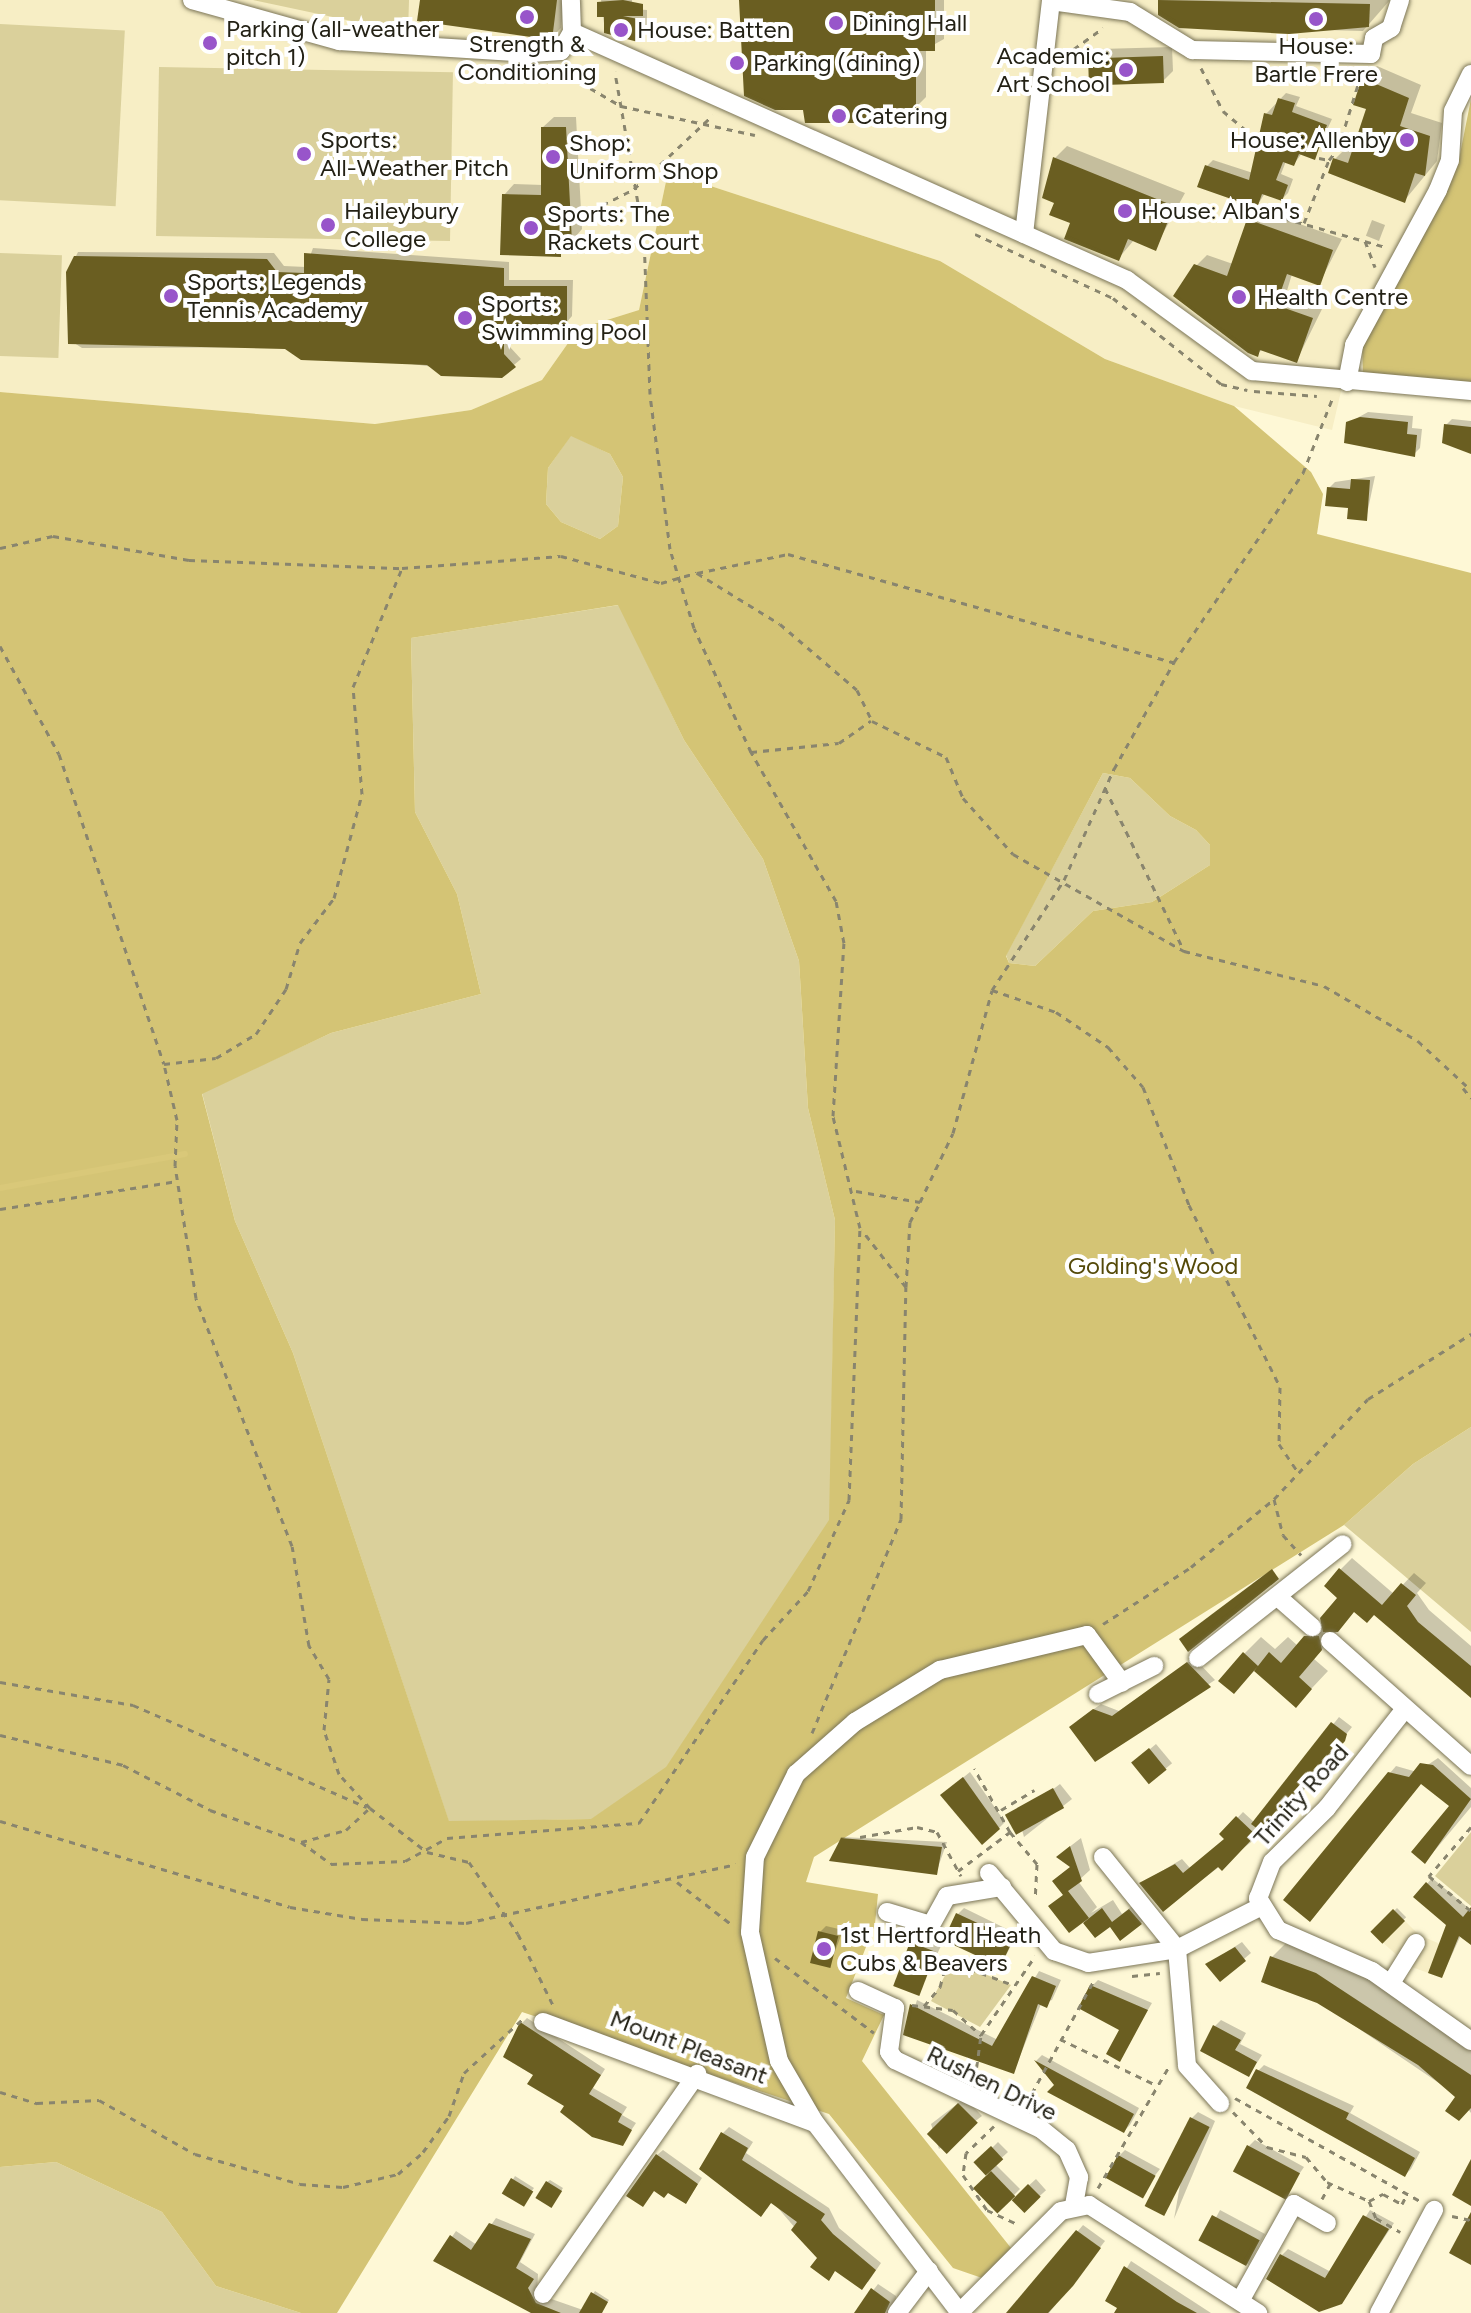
<!DOCTYPE html>
<style>
body{margin:0}
#map{position:relative;width:1471px;height:2313px;overflow:hidden;background:#fef8d6;font-family:Figtree,sans-serif}
div>[style]{position:absolute}
.built>*{inset:0;background:#f7eec5}
.green>*{inset:0;background:#dad09b;transform-origin:0 0}
.forest>*{inset:0;background:#d4c475}
.shadow>*{inset:0;background:#0003;transform-origin:0 0}
.stream>*{height:6px;margin:-3px;padding:0 3px;transform-origin:3px;border-radius:3px;background:#d9c879}
.building>*{inset:0;background:#6a5e21;transform-origin:0 0}
.path>*{height:3px;margin-top:-1.5px;transform-origin:0;background:repeating-linear-gradient(90deg,#89856e 0 6px,transparent 0 12px)}
.roads{filter:drop-shadow(0 0 2px #7b7557) drop-shadow(0 0 2px #7b7557)}
.minor>*{height:18px;margin:-9px;padding:0 9px;transform-origin:9px;border-radius:9px;background:#fff}
.dots>*{width:22px;height:22px;translate:-50% -50%;box-sizing:border-box;border:4px solid #fff;border-radius:50%}
span{translate:-50% -50%;white-space:nowrap;text-align:center;line-height:1.15;-webkit-text-stroke:8px #fff;paint-order:stroke}
.poi-label{font-size:24px;color:#232115}
.left{translate:0 -50%;text-align:left}
.right{translate:-100% -50%;text-align:right}
.park-label{font-size:24px;color:#544908}
.street-label{font-size:24px;color:#232115}
</style>
<div id="map">
<div class="built">
<i style="clip-path:polygon(0 0,1471px 0,1471px 95px,1435px 189px,1352px 344px,1332px 430px,1234px 406px,1105px 359px,940px 261px,668px 172px,639px 310px,578px 329px,542px 380px,471px 410px,375px 424px,0 392px)"></i>
<i style="clip-path:polygon(1393px 1909px,1419px 1935px,1454px 1950px,1442px 1978px,1409px 1966px,1371px 1932px)"></i>
</div>
<div class="green">
<i style="clip-path:polygon(253px 0,409px 0,408px 33px)"></i>
<i style="left:0;top:24px;width:125px;height:176px;rotate:3deg"></i>
<i style="left:159px;top:67px;width:294px;height:169px;rotate:1deg"></i>
<i style="left:0;top:253px;width:62px;height:103px;rotate:2deg"></i>
<i style="clip-path:polygon(571px 435px,610px 454px,623px 477px,618px 526px,600px 539px,561px 522px,546px 504px,548px 468px)"></i>
<i style="clip-path:polygon(619px 605px,684px 740px,763px 859px,799px 961px,808px 1108px,835px 1220px,830px 1520px,666px 1768px,592px 1819px,449px 1822px,293px 1353px,235px 1221px,202px 1093px,331px 1033px,481px 994px,457px 894px,415px 812px,411px 638px)"></i>
<i style="clip-path:polygon(1103px 773px,1130px 778px,1170px 816px,1196px 830px,1210px 845px,1210px 865px,1152px 902px,1093px 911px,1035px 966px,1009px 963px,1006px 955px)"></i>
<i style="clip-path:polygon(1471px 1427px,1471px 1632px,1344px 1525px,1413px 1464px)"></i>
<i style="clip-path:polygon(1471px 1832px,1471px 1906px,1435px 1876px)"></i>
<i style="clip-path:polygon(953px 1961px,1011px 1985px,980px 2027px,931px 2001px)"></i>
<i style="clip-path:polygon(56px 2162px,162px 2212px,216px 2286px,301px 2313px,0 2313px,0 2167px)"></i>
</div>
<div class="forest">
<i style="clip-path:polygon(1471px 99px,1471px 393px,1363px 376px,1362px 340px,1458px 164px)"></i>
<i style="clip-path:polygon(evenodd,668px 172px,940px 261px,1105px 359px,1234px 406px,1311px 472px,1323px 494px,1317px 534px,1471px 573px,1471px 1427px,1413px 1464px,1344px 1525px,814px 1857px,806px 1882px,878px 1894px,875px 1924px,846px 1998px,884px 2015px,862px 2061px,1011px 2248px,982px 2278px,953px 2268px,829px 2114px,522px 2012px,337px 2313px,301px 2313px,216px 2286px,162px 2212px,56px 2162px,0 2167px,0 392px,375px 424px,471px 410px,542px 380px,578px 329px,639px 310px,668px 172px,571px 436px,610px 454px,623px 477px,618px 526px,600px 539px,561px 522px,546px 504px,548px 468px,571px 436px,668px 172px,618px 605px,684px 740px,763px 859px,799px 961px,808px 1108px,835px 1220px,829px 1520px,666px 1767px,591px 1819px,449px 1821px,293px 1353px,235px 1221px,202px 1094px,331px 1033px,481px 994px,457px 894px,415px 812px,411px 638px,618px 605px,668px 172px,1103px 773px,1130px 778px,1170px 816px,1196px 830px,1210px 845px,1210px 865px,1152px 902px,1093px 911px,1035px 966px,1009px 963px,1006px 956px,1103px 773px)"></i>
</div>
<div class="shadow">
<i style="clip-path:polygon(422px 0,564px 0,561px 28px,552px 37px)"></i>
<i style="clip-path:polygon(601px 0,632px 0,632px 9px,647px 10px,647px 30px,637px 40px,605px 31px)"></i>
<i style="clip-path:polygon(740px 0,944px 0,944px 39px,926px 49px,926px 97px,916px 107px,885px 107px,875px 121px,805px 108px)"></i>
<i style="clip-path:polygon(1160px 0,1390px 0,1363px 31px,1180px 26px,1160px 14px)"></i>
<i style="clip-path:polygon(1172px 47px,1173px 71px,1163px 81px,1090px 59px,1100px 49px)"></i>
<i style="clip-path:polygon(1377px 66px,1421px 85px,1411px 113px,1442px 123px,1437px 161px,1404px 201px,1335px 159px,1348px 146px,1355px 149px,1369px 108px,1364px 79px)"></i>
<i style="clip-path:polygon(1286px 93px,1300px 97px,1296px 106px,1332px 119px,1314px 158px,1302px 153px,1294px 164px,1286px 161px,1281px 174px,1293px 179px,1288px 193px,1282px 199px,1265px 193px,1257px 206px,1207px 166px,1213px 160px,1253px 173px,1266px 114px)"></i>
<i style="clip-path:polygon(554px 117px,576px 117px,582px 229px,560px 255px,504px 195px,514px 184px,543px 185px,543px 127px)"></i>
<i style="clip-path:polygon(1067px 146px,1185px 193px,1155px 248px,1134px 240px,1118px 259px,1073px 222px,1056px 202px,1055px 158px)"></i>
<i style="clip-path:polygon(1260px 210px,1342px 239px,1319px 284px,1292px 274px,1286px 294px,1323px 307px,1297px 360px,1263px 349px,1257px 354px,1196px 266px,1207px 255px,1233px 264px)"></i>
<i style="left:1372px;top:220px;width:14px;height:17px;rotate:21deg"></i>
<i style="clip-path:polygon(313px 248px,509px 262px,509px 280px,573px 280px,572px 316px,566px 323px,510px 322px,510px 347px,521px 359px,501px 376px,285px 347px,82px 348px,68px 339px,68px 272px,78px 252px,274px 253px,284px 266px,306px 267px)"></i>
<i style="clip-path:polygon(1368px 412px,1413px 416px,1412px 428px,1422px 429px,1420px 448px,1414px 454px,1348px 423px)"></i>
<i style="clip-path:polygon(1452px 419px,1471px 421px,1471px 451px,1446px 425px)"></i>
<i style="clip-path:polygon(1375px 476px,1366px 519px,1329px 488px,1335px 482px)"></i>
<i style="clip-path:polygon(1352px 1558px,1394px 1594px,1414px 1573px,1426px 1583px,1417px 1593px,1429px 1610px,1471px 1646px,1471px 1695px,1375px 1612px,1355px 1610px,1314px 1659px,1328px 1671px,1296px 1705px,1255px 1670px,1234px 1692px,1244px 1654px,1261px 1637px,1275px 1649px,1288px 1637px,1298px 1646px,1322px 1621px,1340px 1597px,1340px 1570px)"></i>
<i style="clip-path:polygon(1194px 1658px,1215px 1680px,1095px 1759px,1077px 1721px,1101px 1704px,1119px 1711px)"></i>
<i style="clip-path:polygon(1339px 1717px,1352px 1727px,1272px 1826px,1163px 1910px,1142px 1883px,1182px 1859px,1190px 1868px,1226px 1839px,1222px 1834px,1243px 1812px,1255px 1823px)"></i>
<i style="left:1156px;top:1744px;width:25px;height:28px;rotate:50deg"></i>
<i style="clip-path:polygon(1438px 1758px,1471px 1788px,1471px 1807px,1431px 1855px,1452px 1806px,1422px 1782px,1390px 1773px,1396px 1766px,1417px 1772px)"></i>
<i style="clip-path:polygon(970px 1772px,1005px 1822px,999px 1828px,949px 1789px)"></i>
<i style="clip-path:polygon(1060px 1784px,1072px 1799px,1024px 1837px,1018px 1816px)"></i>
<i style="clip-path:polygon(841px 1837px,947px 1842px,936px 1873px,832px 1860px)"></i>
<i style="clip-path:polygon(1081px 1838px,1090px 1870px,1078px 1881px,1097px 1907px,1091px 1913px,1113px 1900px,1122px 1914px,1140px 1900px,1150px 1914px,1141px 1923px,1110px 1924px,1095px 1936px,1083px 1920px,1051px 1906px,1064px 1894px,1054px 1881px,1072px 1866px,1068px 1848px)"></i>
<i style="clip-path:polygon(1432px 1878px,1471px 1910px,1471px 1932px,1461px 1935px,1442px 1976px,1449px 1924px,1416px 1897px)"></i>
<i style="clip-path:polygon(964px 1908px,1017px 1934px,1002px 1963px,958px 1914px)"></i>
<i style="left:1397px;top:1908px;width:13px;height:33px;rotate:45deg"></i>
<i style="clip-path:polygon(826px 1926px,843px 1930px,830px 1965px,820px 1932px)"></i>
<i style="clip-path:polygon(918px 1937px,941px 1946px,918px 1993px,912px 1943px)"></i>
<i style="clip-path:polygon(1289px 1940px,1334px 1956px,1471px 2048px,1471px 2113px,1458px 2096px,1318px 2001px,1272px 1957px)"></i>
<i style="clip-path:polygon(1242px 1942px,1251px 1953px,1220px 1979px,1208px 1964px)"></i>
<i style="clip-path:polygon(1039px 1971px,1061px 1980px,1052px 2000px,1041px 2004px,1014px 2071px,906px 2034px,917px 2000px,998px 2040px)"></i>
<i style="clip-path:polygon(1098px 1980px,1152px 2003px,1119px 2059px,1121px 2029px,1092px 1986px)"></i>
<i style="clip-path:polygon(527px 2018px,605px 2069px,593px 2088px,627px 2107px,622px 2115px,636px 2123px,622px 2144px,535px 2075px,521px 2024px)"></i>
<i style="clip-path:polygon(1221px 2020px,1246px 2033px,1240px 2044px,1262px 2055px,1249px 2075px,1215px 2026px)"></i>
<i style="clip-path:polygon(1042px 2055px,1139px 2108px,1130px 2125px,1124px 2131px,1057px 2085px,1036px 2061px)"></i>
<i style="clip-path:polygon(1264px 2065px,1354px 2106px,1350px 2113px,1420px 2152px,1411px 2169px,1405px 2175px,1258px 2071px)"></i>
<i style="clip-path:polygon(965px 2098px,982px 2116px,939px 2149px,931px 2124px)"></i>
<i style="clip-path:polygon(1198px 2112px,1215px 2121px,1174px 2219px,1192px 2118px)"></i>
<i style="clip-path:polygon(729px 2127px,753px 2142px,746px 2153px,829px 2208px,839px 2228px,881px 2263px,868px 2282px,820px 2257px,772px 2201px,767px 2209px,723px 2133px)"></i>
<i style="clip-path:polygon(1255px 2140px,1304px 2167px,1289px 2189px,1249px 2146px)"></i>
<i style="clip-path:polygon(998px 2142px,1008px 2152px,995px 2164px,1020px 2189px,998px 2211px,989px 2175px,977px 2163px)"></i>
<i style="clip-path:polygon(663px 2150px,702px 2178px,686px 2202px,657px 2155px)"></i>
<i style="clip-path:polygon(1125px 2150px,1160px 2169px,1145px 2188px,1119px 2156px)"></i>
<i style="clip-path:polygon(515px 2176px,534px 2188px,524px 2201px,505px 2193px)"></i>
<i style="left:1036px;top:2179px;width:15px;height:30px;rotate:48deg"></i>
<i style="clip-path:polygon(550px 2180px,563px 2188px,554px 2203px,547px 2182px)"></i>
<i style="left:1220px;top:2210px;width:51px;height:35px;rotate:28deg"></i>
<i style="clip-path:polygon(1370px 2210px,1394px 2223px,1341px 2303px,1282px 2255px,1288px 2249px,1331px 2272px)"></i>
<i style="clip-path:polygon(496px 2218px,535px 2234px,520px 2262px,538px 2274px,537px 2294px,583px 2310px,595px 2291px,609px 2300px,601px 2313px,535px 2313px,436px 2260px,456px 2231px,477px 2245px)"></i>
<i style="clip-path:polygon(1083px 2225px,1105px 2241px,1049px 2313px,1009px 2313px)"></i>
<i style="clip-path:polygon(1131px 2261px,1211px 2313px,1126px 2313px,1108px 2300px)"></i>
<i style="clip-path:polygon(878px 2284px,896px 2296px,895px 2313px,856px 2313px)"></i>
</div>
<div class="stream">
<i style="left:0;top:1188px;width:188px;rotate:-10.4deg"></i>
</div>
<div class="building">
<i style="clip-path:polygon(420px 0,557px 0,552px 40px,417px 21px)"></i>
<i style="clip-path:polygon(623px 0,643px 4px,643px 16px,623px 16px,638px 19px,638px 42px,604px 33px,604px 17px,597px 17px,597px 2px)"></i>
<i style="clip-path:polygon(739px 0,935px 0,935px 51px,916px 51px,916px 109px,876px 109px,876px 123px,805px 123px,803px 110px,775px 110px,744px 96px)"></i>
<i style="clip-path:polygon(1158px 0,1370px 4px,1369px 27px,1289px 34px,1179px 28px,1158px 15px)"></i>
<i style="left:1163px;top:56px;width:27px;height:75px;rotate:88deg"></i>
<i style="clip-path:polygon(1362px 78px,1409px 98px,1400px 126px,1430px 136px,1425px 176px,1415px 173px,1405px 203px,1328px 173px,1333px 158px,1348px 163px,1366px 109px,1353px 105px)"></i>
<i style="clip-path:polygon(1278px 98px,1295px 103px,1292px 112px,1327px 125px,1315px 160px,1299px 154px,1294px 166px,1283px 162px,1276px 180px,1288px 185px,1282px 201px,1262px 194px,1257px 208px,1197px 187px,1205px 165px,1249px 180px,1264px 113px,1272px 115px)"></i>
<i style="clip-path:polygon(541px 127px,566px 127px,572px 242px,561px 241px,561px 257px,500px 255px,502px 194px,541px 195px)"></i>
<i style="clip-path:polygon(1053px 157px,1174px 206px,1156px 251px,1128px 239px,1119px 261px,1064px 239px,1070px 223px,1049px 215px,1054px 203px,1042px 198px)"></i>
<i style="clip-path:polygon(1247px 219px,1333px 250px,1320px 286px,1287px 274px,1276px 305px,1313px 318px,1297px 363px,1260px 350px,1258px 357px,1248px 353px,1173px 296px,1194px 264px,1227px 276px)"></i>
<i style="clip-path:polygon(304px 253px,504px 268px,504px 286px,567px 286px,567px 325px,504px 324px,504px 354px,516px 367px,502px 378px,441px 376px,427px 365px,301px 360px,285px 349px,68px 344px,66px 272px,74px 256px,267px 259px,277px 272px,304px 273px)"></i>
<i style="clip-path:polygon(1360px 417px,1408px 422px,1407px 434px,1417px 435px,1415px 457px,1344px 443px,1346px 422px)"></i>
<i style="clip-path:polygon(1444px 424px,1471px 427px,1471px 454px,1442px 443px)"></i>
<i style="clip-path:polygon(1351px 479px,1370px 480px,1367px 521px,1347px 519px,1348px 508px,1325px 506px,1327px 487px,1350px 489px)"></i>
<i style="clip-path:polygon(1339px 1568px,1382px 1605px,1401px 1583px,1416px 1595px,1407px 1606px,1418px 1622px,1471px 1666px,1471px 1698px,1374px 1615px,1367px 1623px,1354px 1612px,1338px 1632px,1323px 1632px,1320px 1618px,1337px 1598px,1324px 1586px)"></i>
<i style="clip-path:polygon(1272px 1569px,1279px 1579px,1188px 1652px,1179px 1639px)"></i>
<i style="clip-path:polygon(1304px 1636px,1319px 1636px,1322px 1650px,1299px 1677px,1312px 1689px,1296px 1708px,1254px 1671px,1258px 1666px,1234px 1694px,1218px 1681px,1243px 1652px,1258px 1666px,1269px 1652px,1281px 1663px)"></i>
<i style="clip-path:polygon(1187px 1662px,1211px 1687px,1095px 1762px,1069px 1727px,1093px 1709px,1112px 1716px)"></i>
<i style="clip-path:polygon(1331px 1722px,1347px 1734px,1345px 1741px,1266px 1835px,1251px 1824px)"></i>
<i style="left:1149px;top:1748px;width:28px;height:23px;rotate:51deg"></i>
<i style="clip-path:polygon(1420px 1763px,1433px 1765px,1471px 1799px,1425px 1864px,1411px 1852px,1449px 1806px,1421px 1784px,1310px 1922px,1283px 1900px,1388px 1772px,1409px 1777px)"></i>
<i style="clip-path:polygon(963px 1777px,1000px 1829px,982px 1845px,940px 1795px)"></i>
<i style="left:1053px;top:1788px;width:23px;height:55px;rotate:61deg"></i>
<i style="clip-path:polygon(1236px 1816px,1256px 1835px,1222px 1871px,1218px 1867px,1163px 1912px,1139px 1883px,1175px 1864px,1183px 1873px,1224px 1839px,1219px 1834px)"></i>
<i style="clip-path:polygon(841px 1838px,942px 1847px,937px 1875px,829px 1861px)"></i>
<i style="clip-path:polygon(1070px 1846px,1082px 1881px,1068px 1891px,1089px 1918px,1069px 1933px,1048px 1906px,1063px 1895px,1052px 1881px,1070px 1867px,1056px 1857px)"></i>
<i style="clip-path:polygon(1426px 1882px,1463px 1917px,1471px 1907px,1471px 1945px,1459px 1936px,1442px 1978px,1428px 1973px,1446px 1925px,1413px 1897px)"></i>
<i style="clip-path:polygon(1102px 1908px,1112px 1922px,1129px 1909px,1142px 1924px,1120px 1941px,1110px 1927px,1095px 1938px,1083px 1923px)"></i>
<i style="left:1393px;top:1909px;width:17px;height:32px;rotate:45deg"></i>
<i style="left:956px;top:1913px;width:63px;height:30px;rotate:25deg"></i>
<i style="left:818px;top:1931px;width:21px;height:33px;rotate:14deg"></i>
<i style="left:910px;top:1942px;width:28px;height:47px;rotate:21deg"></i>
<i style="clip-path:polygon(1235px 1947px,1246px 1961px,1220px 1982px,1205px 1964px)"></i>
<i style="clip-path:polygon(1270px 1956px,1316px 1973px,1471px 2075px,1471px 2108px,1459px 2121px,1445px 2111px,1455px 2097px,1418px 2065px,1317px 2003px,1261px 1982px)"></i>
<i style="clip-path:polygon(1032px 1976px,1056px 1986px,1047px 2008px,1038px 2004px,1014px 2074px,903px 2035px,910px 2004px,992px 2046px)"></i>
<i style="clip-path:polygon(1090px 1985px,1148px 2010px,1120px 2062px,1106px 2054px,1119px 2030px,1078px 2008px)"></i>
<i style="clip-path:polygon(520px 2022px,601px 2075px,589px 2094px,622px 2114px,618px 2122px,632px 2130px,623px 2146px,592px 2137px,560px 2112px,564px 2106px,527px 2084px,533px 2075px,503px 2057px)"></i>
<i style="clip-path:polygon(1213px 2025px,1241px 2040px,1235px 2050px,1257px 2062px,1249px 2077px,1200px 2051px)"></i>
<i style="clip-path:polygon(1034px 2060px,1134px 2114px,1124px 2133px,1047px 2092px,1054px 2085px)"></i>
<i style="clip-path:polygon(1256px 2069px,1349px 2113px,1346px 2119px,1415px 2158px,1405px 2177px,1246px 2088px)"></i>
<i style="left:958px;top:2103px;width:28px;height:44px;rotate:45deg"></i>
<i style="left:1190px;top:2117px;width:22px;height:100px;rotate:27deg"></i>
<i style="clip-path:polygon(721px 2132px,748px 2148px,742px 2160px,825px 2214px,821px 2220px,833px 2234px,876px 2270px,862px 2290px,835px 2271px,829px 2281px,810px 2267px,817px 2258px,791px 2230px,797px 2222px,771px 2203px,761px 2217px,699px 2169px)"></i>
<i style="left:1247px;top:2145px;width:60px;height:30px;rotate:28deg"></i>
<i style="left:991px;top:2146px;width:18px;height:24px;rotate:47deg"></i>
<i style="clip-path:polygon(656px 2154px,698px 2184px,686px 2204px,668px 2193px,664px 2198px,654px 2191px,643px 2207px,626px 2196px)"></i>
<i style="left:1118px;top:2155px;width:43px;height:26px;rotate:29deg"></i>
<i style="clip-path:polygon(1471px 2159px,1471px 2206px,1452px 2195px)"></i>
<i style="left:991px;top:2171px;width:35px;height:25px;rotate:46deg"></i>
<i style="left:511px;top:2178px;width:26px;height:18px;rotate:31deg"></i>
<i style="left:546px;top:2181px;width:19px;height:20px;rotate:32deg"></i>
<i style="left:1028px;top:2184px;width:18px;height:23px;rotate:45deg"></i>
<i style="clip-path:polygon(1471px 2212px,1471px 2265px,1449px 2253px)"></i>
<i style="left:1212px;top:2215px;width:54px;height:29px;rotate:28deg"></i>
<i style="clip-path:polygon(1363px 2215px,1389px 2229px,1342px 2304px,1319px 2312px,1266px 2279px,1280px 2254px,1325px 2278px)"></i>
<i style="clip-path:polygon(489px 2223px,531px 2239px,516px 2268px,534px 2279px,528px 2288px,536px 2303px,561px 2313px,531px 2313px,433px 2261px,450px 2235px,471px 2250px)"></i>
<i style="clip-path:polygon(1076px 2230px,1101px 2248px,1073px 2286px,1048px 2313px,1006px 2313px)"></i>
<i style="clip-path:polygon(1124px 2266px,1177px 2302px,1197px 2313px,1114px 2313px,1117px 2308px,1105px 2301px)"></i>
<i style="clip-path:polygon(871px 2288px,890px 2302px,885px 2313px,854px 2313px)"></i>
<i style="clip-path:polygon(591px 2292px,608px 2302px,602px 2313px,579px 2313px)"></i>
</div>
<div class="path">
<i style="left:1064px;top:56px;width:48px;rotate:-35.7deg"></i>
<i style="left:1201px;top:68px;width:48px;rotate:62.9deg"></i>
<i style="left:1223px;top:111px;width:40px;rotate:40deg"></i>
<i style="left:559px;top:70px;width:72px;rotate:30.1deg"></i>
<i style="left:621px;top:106px;width:137px;rotate:12.2deg"></i>
<i style="left:1319px;top:158px;width:10px;rotate:11deg"></i>
<i style="left:1329px;top:160px;width:14px;rotate:-51deg"></i>
<i style="left:1338px;top:149px;width:81px;rotate:-72.7deg"></i>
<i style="left:1238px;top:205px;width:153px;rotate:15.9deg"></i>
<i style="left:581px;top:216px;width:59px;rotate:-27deg"></i>
<i style="left:634px;top:189px;width:108px;rotate:-43.1deg"></i>
<i style="left:1304px;top:223px;width:68px;rotate:-68.4deg"></i>
<i style="left:975px;top:234px;width:152px;rotate:24.9deg"></i>
<i style="left:1113px;top:298px;width:138px;rotate:38.5deg"></i>
<i style="left:1221px;top:384px;width:27px;rotate:13deg"></i>
<i style="left:1365px;top:241px;width:28px;rotate:69deg"></i>
<i style="left:1254px;top:391px;width:63px;rotate:4.5deg"></i>
<i style="left:0;top:548px;width:54px;rotate:-12.8deg"></i>
<i style="left:53px;top:536px;width:138px;rotate:10deg"></i>
<i style="left:189px;top:560px;width:213px;rotate:2.2deg"></i>
<i style="left:402px;top:568px;width:159px;rotate:-4.3deg"></i>
<i style="left:561px;top:556px;width:104px;rotate:15.1deg"></i>
<i style="left:661px;top:583px;width:37px;rotate:-16deg"></i>
<i style="left:697px;top:573px;width:97px;rotate:31.6deg"></i>
<i style="left:780px;top:624px;width:101px;rotate:40.6deg"></i>
<i style="left:857px;top:690px;width:34px;rotate:64deg"></i>
<i style="left:872px;top:721px;width:82px;rotate:25.9deg"></i>
<i style="left:946px;top:757px;width:44px;rotate:67.5deg"></i>
<i style="left:963px;top:798px;width:75px;rotate:48.2deg"></i>
<i style="left:1013px;top:854px;width:197px;rotate:29.6deg"></i>
<i style="left:1184px;top:951px;width:144px;rotate:14deg"></i>
<i style="left:1324px;top:986px;width:109px;rotate:30.3deg"></i>
<i style="left:1418px;top:1041px;width:72px;rotate:42.8deg"></i>
<i style="left:697px;top:573px;width:93px;rotate:-11.8deg"></i>
<i style="left:788px;top:554px;width:400px;rotate:15.7deg"></i>
<i style="left:0;top:646px;width:123px;rotate:61.4deg"></i>
<i style="left:59px;top:754px;width:327px;rotate:71.3deg"></i>
<i style="left:751px;top:752px;width:88px;rotate:-5.8deg"></i>
<i style="left:839px;top:743px;width:39px;rotate:-35deg"></i>
<i style="left:1105px;top:788px;width:181px;rotate:64.1deg"></i>
<i style="left:992px;top:990px;width:68px;rotate:19deg"></i>
<i style="left:1056px;top:1012px;width:63px;rotate:33.9deg"></i>
<i style="left:1108px;top:1047px;width:53px;rotate:48.8deg"></i>
<i style="left:1143px;top:1087px;width:127px;rotate:68.7deg"></i>
<i style="left:1189px;top:1205px;width:203px;rotate:63.4deg"></i>
<i style="left:1280px;top:1387px;width:57px;rotate:91deg"></i>
<i style="left:1279px;top:1444px;width:32px;rotate:56deg"></i>
<i style="left:1463px;top:1088px;width:13px;rotate:51deg"></i>
<i style="left:856px;top:1191px;width:65px;rotate:9.8deg"></i>
<i style="left:920px;top:1202px;width:76px;rotate:-64.4deg"></i>
<i style="left:953px;top:1133px;width:148px;rotate:-74.7deg"></i>
<i style="left:992px;top:990px;width:131px;rotate:-56.8deg"></i>
<i style="left:1064px;top:880px;width:122px;rotate:-65.8deg"></i>
<i style="left:1114px;top:769px;width:123px;rotate:-60.7deg"></i>
<i style="left:1174px;top:662px;width:229px;rotate:-55.7deg"></i>
<i style="left:1303px;top:473px;width:82px;rotate:-68.5deg"></i>
<i style="left:0;top:1209px;width:178px;rotate:-9deg"></i>
<i style="left:906px;top:1287px;width:65px;rotate:-86.5deg"></i>
<i style="left:910px;top:1222px;width:22px;rotate:-63deg"></i>
<i style="left:1274px;top:1499px;width:37px;rotate:76deg"></i>
<i style="left:1283px;top:1535px;width:27px;rotate:48deg"></i>
<i style="left:1103px;top:1624px;width:105px;rotate:-32.9deg"></i>
<i style="left:1191px;top:1567px;width:107px;rotate:-39.3deg"></i>
<i style="left:1274px;top:1499px;width:137px;rotate:-46.8deg"></i>
<i style="left:1368px;top:1399px;width:122px;rotate:-32.3deg"></i>
<i style="left:0;top:1682px;width:135px;rotate:9.8deg"></i>
<i style="left:133px;top:1705px;width:255px;rotate:23.6deg"></i>
<i style="left:812px;top:1733px;width:232px;rotate:-67.4deg"></i>
<i style="left:901px;top:1519px;width:232px;rotate:-88.8deg"></i>
<i style="left:906px;top:1287px;width:72px;rotate:-127.7deg"></i>
<i style="left:0;top:1735px;width:127px;rotate:13.7deg"></i>
<i style="left:123px;top:1765px;width:98px;rotate:27.3deg"></i>
<i style="left:210px;top:1810px;width:96px;rotate:19.4deg"></i>
<i style="left:301px;top:1842px;width:37px;rotate:36deg"></i>
<i style="left:331px;top:1864px;width:74px;rotate:-2.3deg"></i>
<i style="left:405px;top:1861px;width:48px;rotate:-28.7deg"></i>
<i style="left:447px;top:1838px;width:193px;rotate:-4.5deg"></i>
<i style="left:639px;top:1823px;width:221px;rotate:-55.9deg"></i>
<i style="left:763px;top:1640px;width:67px;rotate:-47.4deg"></i>
<i style="left:808px;top:1591px;width:100px;rotate:-65.7deg"></i>
<i style="left:849px;top:1500px;width:272px;rotate:-87.7deg"></i>
<i style="left:860px;top:1228px;width:115px;rotate:-103.6deg"></i>
<i style="left:833px;top:1116px;width:173px;rotate:-86.4deg"></i>
<i style="left:844px;top:943px;width:43px;rotate:-100.8deg"></i>
<i style="left:836px;top:901px;width:172px;rotate:-119.7deg"></i>
<i style="left:751px;top:752px;width:136px;rotate:-114.7deg"></i>
<i style="left:694px;top:628px;width:83px;rotate:-106.9deg"></i>
<i style="left:670px;top:549px;width:156px;rotate:-97.4deg"></i>
<i style="left:650px;top:394px;width:157px;rotate:-92.2deg"></i>
<i style="left:644px;top:237px;width:168px;rotate:-100deg"></i>
<i style="left:370px;top:1808px;width:46px;rotate:-132.4deg"></i>
<i style="left:339px;top:1774px;width:46px;rotate:-108.8deg"></i>
<i style="left:324px;top:1730px;width:51px;rotate:-84.4deg"></i>
<i style="left:329px;top:1679px;width:39px;rotate:-121deg"></i>
<i style="left:309px;top:1646px;width:101px;rotate:-99.6deg"></i>
<i style="left:292px;top:1546px;width:266px;rotate:-111.2deg"></i>
<i style="left:196px;top:1298px;width:134px;rotate:-99deg"></i>
<i style="left:175px;top:1166px;width:46px;rotate:-87.5deg"></i>
<i style="left:177px;top:1120px;width:57px;rotate:-103.1deg"></i>
<i style="left:164px;top:1064px;width:52px;rotate:-6.6deg"></i>
<i style="left:216px;top:1058px;width:47px;rotate:-31deg"></i>
<i style="left:256px;top:1034px;width:54px;rotate:-56.3deg"></i>
<i style="left:286px;top:989px;width:48px;rotate:-73.1deg"></i>
<i style="left:300px;top:943px;width:56px;rotate:-52.9deg"></i>
<i style="left:334px;top:898px;width:108px;rotate:-74.9deg"></i>
<i style="left:362px;top:794px;width:107px;rotate:-94.8deg"></i>
<i style="left:353px;top:687px;width:129px;rotate:-67.6deg"></i>
<i style="left:1001px;top:1810px;width:39px;rotate:-31deg"></i>
<i style="left:0;top:1821px;width:302px;rotate:16.5deg"></i>
<i style="left:290px;top:1907px;width:73px;rotate:9.5deg"></i>
<i style="left:362px;top:1919px;width:104px;rotate:2.2deg"></i>
<i style="left:466px;top:1923px;width:276px;rotate:-12.3deg"></i>
<i style="left:1471px;top:1827px;width:65px;rotate:130.6deg"></i>
<i style="left:1429px;top:1876px;width:55px;rotate:39.8deg"></i>
<i style="left:1010px;top:1832px;width:42px;rotate:49.8deg"></i>
<i style="left:1037px;top:1864px;width:34px;rotate:93deg"></i>
<i style="left:860px;top:1837px;width:58px;rotate:-10deg"></i>
<i style="left:917px;top:1827px;width:21px;rotate:14deg"></i>
<i style="left:937px;top:1832px;width:50px;rotate:61.4deg"></i>
<i style="left:301px;top:1842px;width:47px;rotate:-14.9deg"></i>
<i style="left:346px;top:1830px;width:33px;rotate:-43deg"></i>
<i style="left:370px;top:1808px;width:72px;rotate:37.7deg"></i>
<i style="left:427px;top:1852px;width:43px;rotate:13.4deg"></i>
<i style="left:469px;top:1862px;width:87px;rotate:55.8deg"></i>
<i style="left:518px;top:1934px;width:79px;rotate:63.8deg"></i>
<i style="left:958px;top:1871px;width:65px;rotate:-36.9deg"></i>
<i style="left:1010px;top:1832px;width:73px;rotate:-119.4deg"></i>
<i style="left:677px;top:1882px;width:68px;rotate:37.9deg"></i>
<i style="left:775px;top:1958px;width:124px;rotate:37.1deg"></i>
<i style="left:1132px;top:1976px;width:28px;rotate:-6deg"></i>
<i style="left:912px;top:2005px;width:41px;rotate:7deg"></i>
<i style="left:953px;top:2010px;width:38px;rotate:42deg"></i>
<i style="left:924px;top:2006px;width:25px;rotate:-50deg"></i>
<i style="left:940px;top:1987px;width:28px;rotate:-75deg"></i>
<i style="left:947px;top:1960px;width:71px;rotate:20.7deg"></i>
<i style="left:1060px;top:2039px;width:104px;rotate:25.6deg"></i>
<i style="left:975px;top:2079px;width:44px;rotate:-82.2deg"></i>
<i style="left:981px;top:2035px;width:96px;rotate:-55.6deg"></i>
<i style="left:0;top:2092px;width:39px;rotate:17deg"></i>
<i style="left:37px;top:2103px;width:62px;rotate:-2.8deg"></i>
<i style="left:99px;top:2100px;width:110px;rotate:29.4deg"></i>
<i style="left:195px;top:2154px;width:109px;rotate:15.9deg"></i>
<i style="left:300px;top:2184px;width:43px;rotate:4deg"></i>
<i style="left:343px;top:2187px;width:57px;rotate:-13.3deg"></i>
<i style="left:398px;top:2174px;width:33px;rotate:-41deg"></i>
<i style="left:423px;top:2152px;width:44px;rotate:-54.2deg"></i>
<i style="left:449px;top:2116px;width:46px;rotate:-70.8deg"></i>
<i style="left:464px;top:2073px;width:83px;rotate:-42.6deg"></i>
<i style="left:1235px;top:2098px;width:212px;rotate:29.1deg"></i>
<i style="left:1026px;top:2104px;width:139px;rotate:-61.2deg"></i>
<i style="left:1233px;top:2112px;width:49px;rotate:45.8deg"></i>
<i style="left:1267px;top:2147px;width:40px;rotate:14.4deg"></i>
<i style="left:1306px;top:2157px;width:33px;rotate:50deg"></i>
<i style="left:1327px;top:2182px;width:46px;rotate:24.3deg"></i>
<i style="left:1369px;top:2201px;width:18px;rotate:68deg"></i>
<i style="left:1376px;top:2218px;width:28px;rotate:30deg"></i>
<i style="left:994px;top:2126px;width:39px;rotate:136deg"></i>
<i style="left:966px;top:2153px;width:22px;rotate:98deg"></i>
<i style="left:963px;top:2175px;width:42px;rotate:55.6deg"></i>
<i style="left:987px;top:2210px;width:35px;rotate:25deg"></i>
<i style="left:1098px;top:2188px;width:139px;rotate:-59.7deg"></i>
<i style="left:1322px;top:2199px;width:17px;rotate:-62deg"></i>
<i style="left:1369px;top:2201px;width:16px;rotate:-27deg"></i>
<i style="left:1383px;top:2194px;width:21px;rotate:28deg"></i>
<i style="left:1402px;top:2204px;width:11px;rotate:-63deg"></i>
<i style="left:1452px;top:2216px;width:19px;rotate:12deg"></i>
</div>
<div class="roads">
<div class="minor">
<i style="left:192px;top:0;width:153px;rotate:15.6deg"></i>
<i style="left:339px;top:41px;width:192px;rotate:3.6deg"></i>
<i style="left:531px;top:53px;width:30px;rotate:-4deg"></i>
<i style="left:561px;top:51px;width:22px;rotate:-60deg"></i>
<i style="left:572px;top:32px;width:32px;rotate:-92deg"></i>
<i style="left:572px;top:32px;width:608px;rotate:24.08deg"></i>
<i style="left:1127px;top:280px;width:155px;rotate:36.1deg"></i>
<i style="left:1252px;top:371px;width:220px;rotate:5.2deg"></i>
<i style="left:1024px;top:234px;width:235px;rotate:-83.4deg"></i>
<i style="left:1051px;top:1px;width:80px;rotate:7.9deg"></i>
<i style="left:1130px;top:12px;width:73px;rotate:31.5deg"></i>
<i style="left:1192px;top:50px;width:179px;rotate:1.3deg"></i>
<i style="left:1371px;top:54px;width:16px;rotate:-79deg"></i>
<i style="left:1374px;top:38px;width:20px;rotate:-30deg"></i>
<i style="left:1391px;top:28px;width:29px;rotate:-72deg"></i>
<i style="left:1347px;top:382px;width:38px;rotate:-79deg"></i>
<i style="left:1354px;top:345px;width:176px;rotate:-61.5deg"></i>
<i style="left:1438px;top:190px;width:32px;rotate:-68deg"></i>
<i style="left:1450px;top:160px;width:49px;rotate:-86.5deg"></i>
<i style="left:1453px;top:111px;width:41px;rotate:-64.1deg"></i>
<i style="left:1280px;top:1599px;width:43px;rotate:41.2deg"></i>
<i style="left:1330px;top:1641px;width:188px;rotate:41.6deg"></i>
<i style="left:1198px;top:1658px;width:184px;rotate:-38.2deg"></i>
<i style="left:1098px;top:1694px;width:63px;rotate:-26.6deg"></i>
<i style="left:1404px;top:1710px;width:125px;rotate:128.2deg"></i>
<i style="left:1327px;top:1808px;width:77px;rotate:135.5deg"></i>
<i style="left:1272px;top:1862px;width:39px;rotate:111deg"></i>
<i style="left:1258px;top:1898px;width:38px;rotate:58deg"></i>
<i style="left:1278px;top:1930px;width:103px;rotate:23.6deg"></i>
<i style="left:1372px;top:1971px;width:121px;rotate:35.3deg"></i>
<i style="left:1103px;top:1857px;width:118px;rotate:51.2deg"></i>
<i style="left:1177px;top:1949px;width:117px;rotate:85.1deg"></i>
<i style="left:1187px;top:2066px;width:50px;rotate:48.3deg"></i>
<i style="left:989px;top:1873px;width:102px;rotate:50.2deg"></i>
<i style="left:1054px;top:1951px;width:36px;rotate:19deg"></i>
<i style="left:1088px;top:1963px;width:90px;rotate:-8.9deg"></i>
<i style="left:1177px;top:1949px;width:93px;rotate:-26.8deg"></i>
<i style="left:887px;top:1912px;width:46px;rotate:16.5deg"></i>
<i style="left:931px;top:1925px;width:33px;rotate:-61deg"></i>
<i style="left:947px;top:1896px;width:56px;rotate:-9.3deg"></i>
<i style="left:1391px;top:1983px;width:47px;rotate:-58deg"></i>
<i style="left:858px;top:1991px;width:41px;rotate:24.7deg"></i>
<i style="left:895px;top:2008px;width:44px;rotate:97.8deg"></i>
<i style="left:889px;top:2052px;width:10px;rotate:53deg"></i>
<i style="left:895px;top:2060px;width:161px;rotate:25.3deg"></i>
<i style="left:1041px;top:2129px;width:33px;rotate:39deg"></i>
<i style="left:1067px;top:2150px;width:30px;rotate:66deg"></i>
<i style="left:1079px;top:2177px;width:28px;rotate:100deg"></i>
<i style="left:543px;top:2022px;width:290px;rotate:20.4deg"></i>
<i style="left:543px;top:2294px;width:269px;rotate:-55deg"></i>
<i style="left:1240px;top:2301px;width:111px;rotate:-60.9deg"></i>
<i style="left:1294px;top:2204px;width:38px;rotate:30deg"></i>
<i style="left:897px;top:2313px;width:53px;rotate:-52.7deg"></i>
<i style="left:959px;top:2313px;width:144px;rotate:-45deg"></i>
<i style="left:1061px;top:2211px;width:29px;rotate:-12deg"></i>
<i style="left:1089px;top:2205px;width:201px;rotate:32.6deg"></i>
<i style="left:960px;top:2313px;width:239px;rotate:-127.3deg"></i>
<i style="left:815px;top:2123px;width:72px;rotate:-120.1deg"></i>
<i style="left:779px;top:2061px;width:132px;rotate:-102.7deg"></i>
<i style="left:750px;top:1932px;width:75px;rotate:-86.2deg"></i>
<i style="left:755px;top:1857px;width:93px;rotate:-63.7deg"></i>
<i style="left:796px;top:1774px;width:79px;rotate:-41.4deg"></i>
<i style="left:855px;top:1722px;width:100px;rotate:-31.5deg"></i>
<i style="left:940px;top:1670px;width:151px;rotate:-13.4deg"></i>
<i style="left:1087px;top:1635px;width:59px;rotate:53.9deg"></i>
<i style="left:1379px;top:2313px;width:117px;rotate:-61.9deg"></i>
</div>
</div>
<div class="dots">
<i style="left:527px;top:17px;background:#9855ca"></i>
<i style="left:1316px;top:19px;background:#9855ca"></i>
<i style="left:836px;top:23px;background:#9855ca"></i>
<i style="left:621px;top:30px;background:#9855ca"></i>
<i style="left:210px;top:43px;background:#9855ca"></i>
<i style="left:737px;top:63px;background:#9855ca"></i>
<i style="left:1126px;top:70px;background:#9855ca"></i>
<i style="left:839px;top:116px;background:#9855ca"></i>
<i style="left:1407px;top:140px;background:#9855ca"></i>
<i style="left:304px;top:154px;background:#9855ca"></i>
<i style="left:553px;top:157px;background:#9855ca"></i>
<i style="left:1125px;top:211px;background:#9855ca"></i>
<i style="left:328px;top:225px;background:#9855ca"></i>
<i style="left:531px;top:228px;background:#9855ca"></i>
<i style="left:171px;top:296px;background:#9855ca"></i>
<i style="left:1239px;top:297px;background:#9855ca"></i>
<i style="left:465px;top:318px;background:#9855ca"></i>
<i style="left:824px;top:1949px;background:#9855ca"></i>
</div>
<div class="poi-label">
<span class="left" style="left:852px;top:23px">Dining Hall</span>
<span class="left" style="left:226px;top:43px">Parking (all-weather<br>pitch 1)</span>
<span class="left" style="left:637px;top:30px">House: Batten</span>
<span style="left:527px;top:58px">Strength &amp;<br>Conditioning</span>
<span style="left:1316px;top:60px">House:<br>Bartle Frere</span>
<span class="right" style="left:1110px;top:70px">Academic:<br>Art School</span>
<span class="left" style="left:753px;top:63px">Parking (dining)</span>
<span class="left" style="left:855px;top:116px">Catering</span>
<span class="left" style="left:320px;top:154px">Sports:<br>All-Weather Pitch</span>
<span class="right" style="left:1391px;top:140px">House: Allenby</span>
<span class="left" style="left:569px;top:157px">Shop:<br>Uniform Shop</span>
<span class="left" style="left:344px;top:225px">Haileybury<br>College</span>
<span class="left" style="left:1141px;top:211px">House: Alban's</span>
<span class="left" style="left:547px;top:228px">Sports: The<br>Rackets Court</span>
<span class="left" style="left:187px;top:296px">Sports: Legends<br>Tennis Academy</span>
<span class="left" style="left:1257px;top:297px">Health Centre</span>
<span class="left" style="left:481px;top:318px">Sports:<br>Swimming Pool</span>
<span class="left" style="left:840px;top:1949px">1st Hertford Heath<br>Cubs &amp; Beavers</span>
</div>
<div class="park-label">
<span style="left:1153px;top:1266px">Golding's Wood</span>
</div>
<div class="street-label">
<span style="left:1301px;top:1795px;rotate:-48deg">Trinity Road</span>
<span style="left:689px;top:2047px;rotate:21deg">Mount Pleasant</span>
<span style="left:992px;top:2083px;rotate:26deg">Rushen Drive</span>
</div>
</div>
